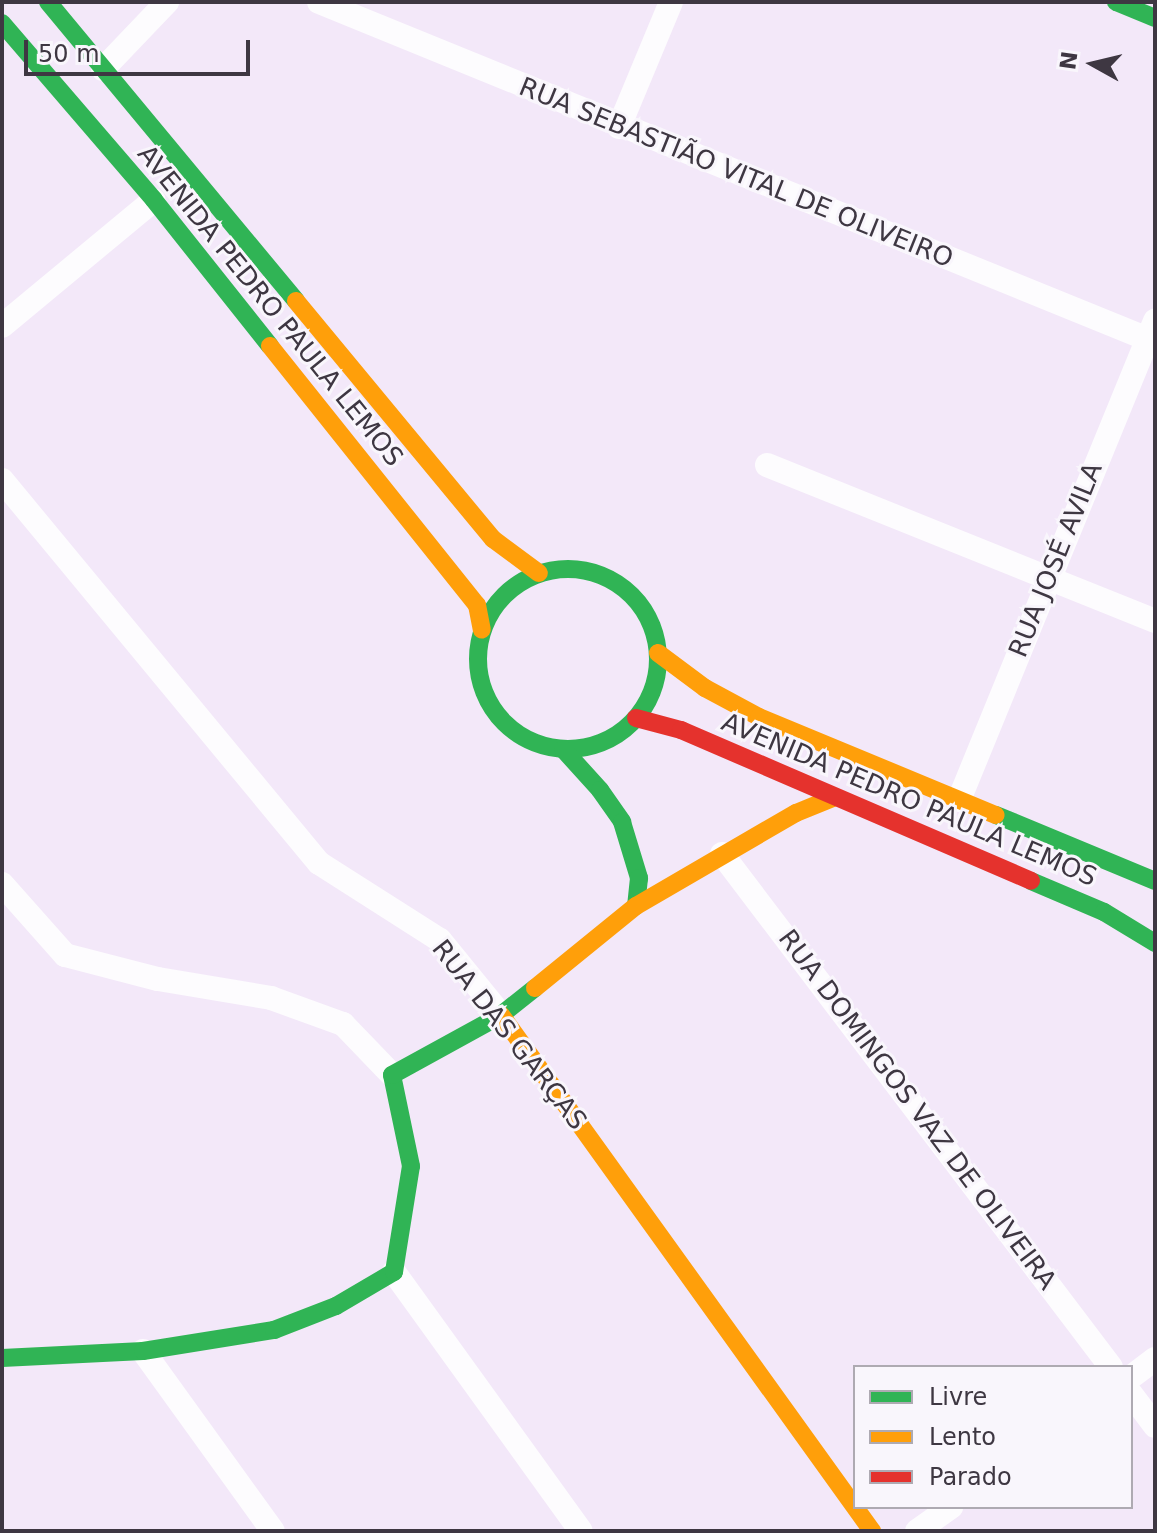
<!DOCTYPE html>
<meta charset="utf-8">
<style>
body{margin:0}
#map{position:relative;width:1157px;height:1533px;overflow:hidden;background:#f3e8f9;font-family:"DejaVu Sans",sans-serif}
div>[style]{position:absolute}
.street>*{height:24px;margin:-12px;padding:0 12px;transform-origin:12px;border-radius:12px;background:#fdfcfe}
.fast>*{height:18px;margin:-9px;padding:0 9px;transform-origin:9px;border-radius:9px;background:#30b455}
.fast>.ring{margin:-9px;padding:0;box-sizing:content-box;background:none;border:18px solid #30b455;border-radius:50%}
.slow>*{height:18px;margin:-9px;padding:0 9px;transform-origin:9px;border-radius:9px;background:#ff9f0a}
.jam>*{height:18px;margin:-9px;padding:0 9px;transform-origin:9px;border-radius:9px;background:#e5322d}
span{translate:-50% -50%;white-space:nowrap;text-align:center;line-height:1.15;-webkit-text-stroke:6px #f9f6fc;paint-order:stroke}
.street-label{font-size:26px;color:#3e3742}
.frame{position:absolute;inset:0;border:4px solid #3e3742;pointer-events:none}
.legend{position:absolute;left:853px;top:1365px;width:280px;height:144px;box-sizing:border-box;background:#f9f6fc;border:2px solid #aeaab2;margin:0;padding:10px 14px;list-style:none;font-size:24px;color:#3e3742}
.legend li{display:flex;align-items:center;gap:16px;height:40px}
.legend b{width:40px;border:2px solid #aeaab2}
.north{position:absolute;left:1053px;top:24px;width:80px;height:80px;-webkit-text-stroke:6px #f9f6fc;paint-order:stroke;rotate:278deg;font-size:22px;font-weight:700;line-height:32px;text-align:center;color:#3e3742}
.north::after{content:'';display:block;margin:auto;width:28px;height:36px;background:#3e3742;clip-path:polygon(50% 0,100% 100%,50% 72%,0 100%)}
.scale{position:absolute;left:24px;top:40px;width:226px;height:36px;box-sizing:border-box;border:4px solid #3e3742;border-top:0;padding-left:10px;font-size:24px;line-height:28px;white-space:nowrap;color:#3e3742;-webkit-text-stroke:6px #f9f6fc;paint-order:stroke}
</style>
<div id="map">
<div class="street">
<i style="left:319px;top:2px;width:902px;rotate:22.13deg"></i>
<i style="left:103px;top:69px;width:93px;rotate:-46.3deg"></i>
<i style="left:619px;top:127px;width:135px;rotate:-67.4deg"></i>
<i style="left:2px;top:326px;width:197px;rotate:-39.7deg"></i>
<i style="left:767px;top:465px;width:418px;rotate:21.9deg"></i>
<i style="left:2px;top:480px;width:497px;rotate:50.4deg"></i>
<i style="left:319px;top:863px;width:143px;rotate:32.5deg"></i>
<i style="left:440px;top:940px;width:97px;rotate:50.9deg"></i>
<i style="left:959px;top:800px;width:518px;rotate:-67.75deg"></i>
<i style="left:722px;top:854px;width:644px;rotate:52.83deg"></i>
<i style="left:2px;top:884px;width:95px;rotate:48.4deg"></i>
<i style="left:65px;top:955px;width:96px;rotate:14.5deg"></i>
<i style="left:158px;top:979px;width:115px;rotate:9.5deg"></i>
<i style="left:271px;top:998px;width:77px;rotate:19.9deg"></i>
<i style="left:343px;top:1024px;width:71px;rotate:46.1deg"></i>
<i style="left:394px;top:1272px;width:319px;rotate:54.2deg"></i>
<i style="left:143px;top:1351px;width:222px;rotate:54.2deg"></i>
<i style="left:1131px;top:1377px;width:30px;rotate:-37deg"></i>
<i style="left:1131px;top:1394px;width:40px;rotate:53deg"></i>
<i style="left:917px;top:1531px;width:42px;rotate:-35.2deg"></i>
</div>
<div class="fast">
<i style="left:48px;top:2px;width:388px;rotate:50.3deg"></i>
<i style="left:1116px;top:2px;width:42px;rotate:22.3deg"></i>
<i style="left:2px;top:23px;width:233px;rotate:49.3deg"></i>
<i style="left:154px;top:200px;width:186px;rotate:51.5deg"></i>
<i class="ring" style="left:478px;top:569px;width:162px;height:162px"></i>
<i style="left:563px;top:749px;width:55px;rotate:47.9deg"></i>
<i style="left:600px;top:790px;width:39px;rotate:55deg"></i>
<i style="left:622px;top:822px;width:59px;rotate:73.1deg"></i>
<i style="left:639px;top:878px;width:28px;rotate:96deg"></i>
<i style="left:996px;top:815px;width:172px;rotate:22.5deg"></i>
<i style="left:1031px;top:881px;width:79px;rotate:23deg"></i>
<i style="left:1104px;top:912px;width:60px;rotate:31.3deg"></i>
<i style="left:2px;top:1358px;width:141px;rotate:-2.8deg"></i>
<i style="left:143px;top:1351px;width:133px;rotate:-9.1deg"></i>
<i style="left:274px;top:1330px;width:66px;rotate:-21.2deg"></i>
<i style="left:336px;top:1306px;width:67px;rotate:-30.4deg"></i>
<i style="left:394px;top:1272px;width:107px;rotate:-80.9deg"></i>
<i style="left:411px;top:1166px;width:93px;rotate:-101.8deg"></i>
<i style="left:392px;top:1075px;width:124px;rotate:-28.8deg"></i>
<i style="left:501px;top:1015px;width:43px;rotate:-38.5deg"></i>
</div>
<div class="slow">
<i style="left:296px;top:301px;width:309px;rotate:50.4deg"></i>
<i style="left:493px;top:539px;width:57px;rotate:36.5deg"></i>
<i style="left:270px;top:346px;width:332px;rotate:51.4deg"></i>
<i style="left:477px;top:605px;width:25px;rotate:79deg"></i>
<i style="left:658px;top:653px;width:59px;rotate:36.7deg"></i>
<i style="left:705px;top:688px;width:61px;rotate:28.2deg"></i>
<i style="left:759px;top:717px;width:256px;rotate:22.5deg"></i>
<i style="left:535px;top:988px;width:130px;rotate:-39.1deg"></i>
<i style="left:636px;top:906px;width:185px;rotate:-30.2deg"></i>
<i style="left:796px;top:813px;width:42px;rotate:-22.3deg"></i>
<i style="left:501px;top:1015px;width:636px;rotate:54.28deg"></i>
</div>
<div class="jam">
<i style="left:636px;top:718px;width:47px;rotate:14.9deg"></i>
<i style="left:681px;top:730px;width:381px;rotate:23.3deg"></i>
</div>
<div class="street-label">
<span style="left:736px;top:173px;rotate:22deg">RUA SEBASTIÃO VITAL DE OLIVEIRO</span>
<span style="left:270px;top:306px;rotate:51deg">AVENIDA PEDRO PAULA LEMOS</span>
<span style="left:1056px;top:560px;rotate:-68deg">RUA JOSÉ AVILA</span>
<span style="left:909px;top:800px;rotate:23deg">AVENIDA PEDRO PAULA LEMOS</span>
<span style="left:509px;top:1035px;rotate:52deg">RUA DAS GARÇAS</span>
<span style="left:917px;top:1110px;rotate:53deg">RUA DOMINGOS VAZ DE OLIVEIRA</span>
</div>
<div class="frame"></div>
<ul class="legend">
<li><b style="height:10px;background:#30b455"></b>Livre</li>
<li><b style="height:10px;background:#ff9f0a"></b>Lento</li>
<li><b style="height:10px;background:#e5322d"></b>Parado</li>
</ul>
<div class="north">N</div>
<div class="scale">50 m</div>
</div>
